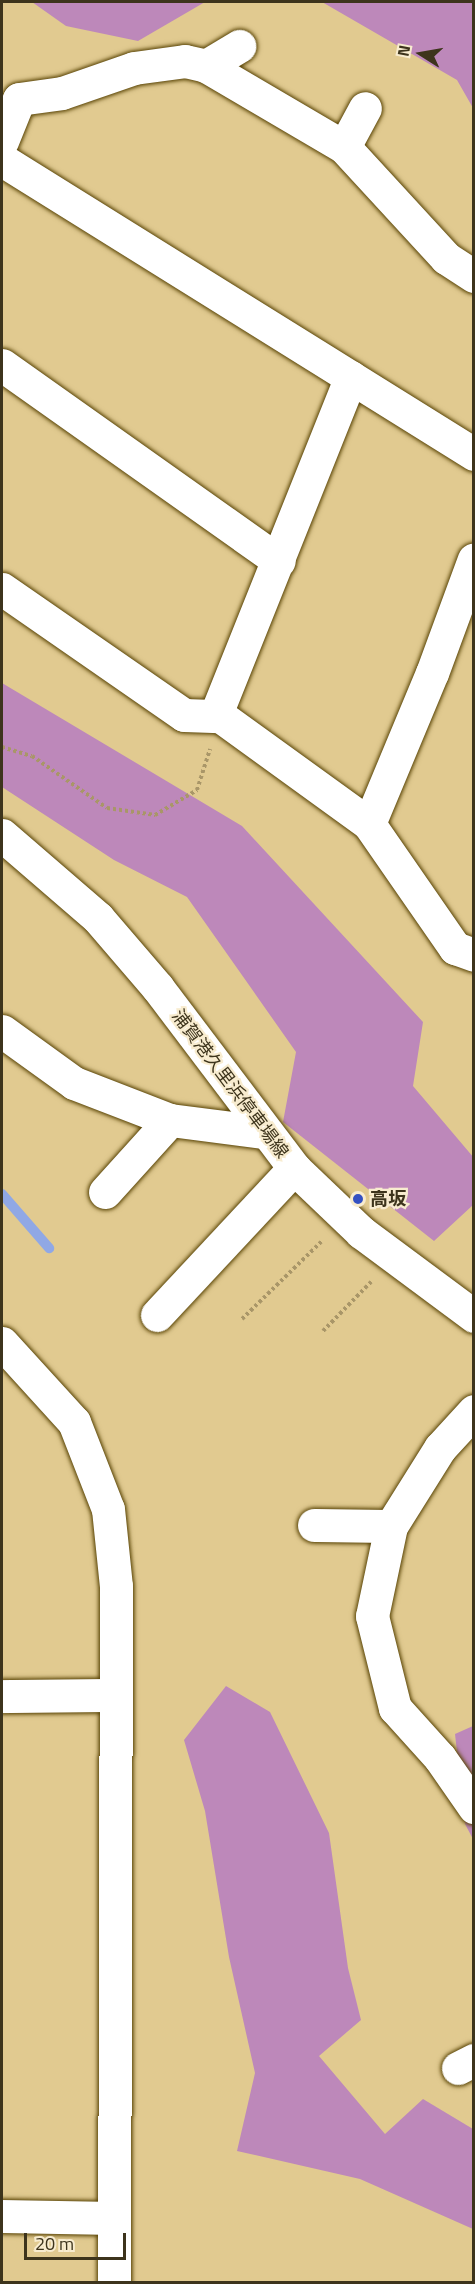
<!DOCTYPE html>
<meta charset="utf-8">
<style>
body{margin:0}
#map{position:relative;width:475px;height:2284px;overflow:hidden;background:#e1ca90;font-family:"Titillium Web","Noto Sans JP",sans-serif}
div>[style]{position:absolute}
.forest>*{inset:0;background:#bd88ba}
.stream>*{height:10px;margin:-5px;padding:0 5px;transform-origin:5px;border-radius:5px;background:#90a8e5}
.path>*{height:4px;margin-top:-2px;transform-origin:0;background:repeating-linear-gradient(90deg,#a99668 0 3px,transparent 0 6px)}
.roads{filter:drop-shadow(0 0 2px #584304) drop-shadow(0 0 2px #584304)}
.minor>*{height:33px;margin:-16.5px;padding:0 16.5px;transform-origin:16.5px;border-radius:16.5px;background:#fff}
.major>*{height:33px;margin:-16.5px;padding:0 16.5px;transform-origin:16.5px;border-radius:16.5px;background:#fff}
.dots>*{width:16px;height:16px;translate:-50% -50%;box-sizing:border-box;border:3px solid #f8eccf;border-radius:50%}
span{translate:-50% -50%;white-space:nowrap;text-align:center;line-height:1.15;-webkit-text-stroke:4.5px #f8eccf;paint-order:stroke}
.street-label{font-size:18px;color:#3d341c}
.poi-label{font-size:18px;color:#3d341c;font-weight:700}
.left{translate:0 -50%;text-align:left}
.frame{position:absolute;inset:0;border:3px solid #3d341c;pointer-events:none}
.north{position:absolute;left:391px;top:24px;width:60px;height:60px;-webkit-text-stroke:4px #f8eccf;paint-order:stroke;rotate:281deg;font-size:16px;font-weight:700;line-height:24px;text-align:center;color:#3d341c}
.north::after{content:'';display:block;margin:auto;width:21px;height:27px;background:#3d341c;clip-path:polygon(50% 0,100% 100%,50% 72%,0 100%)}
.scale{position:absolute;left:24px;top:2233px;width:102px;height:27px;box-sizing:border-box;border:3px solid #3d341c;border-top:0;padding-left:8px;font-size:18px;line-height:21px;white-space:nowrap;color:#3d341c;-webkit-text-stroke:4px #f8eccf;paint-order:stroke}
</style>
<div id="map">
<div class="forest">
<i style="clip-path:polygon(32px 2px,205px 2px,138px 41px,66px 26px)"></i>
<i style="clip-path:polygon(322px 2px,472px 2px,473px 108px,457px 80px)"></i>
<i style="clip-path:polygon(2px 683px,242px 826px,423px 1022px,413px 1086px,474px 1158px,473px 1205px,434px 1241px,283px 1122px,296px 1052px,187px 897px,114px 860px,2px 787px)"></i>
<i style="clip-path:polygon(226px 1686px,270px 1712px,329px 1833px,348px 1968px,361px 2020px,319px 2056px,385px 2134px,423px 2099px,473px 2129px,473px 2229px,360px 2179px,237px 2151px,255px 2073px,229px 1957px,205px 1811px,184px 1740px)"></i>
<i style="clip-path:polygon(473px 1726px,473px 1839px,465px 1824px,455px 1734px)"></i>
</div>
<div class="stream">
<i style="left:2px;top:1194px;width:72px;rotate:49deg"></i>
</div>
<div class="path">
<i style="left:2px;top:747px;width:31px;rotate:17deg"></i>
<i style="left:32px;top:756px;width:91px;rotate:34.7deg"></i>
<i style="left:107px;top:808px;width:49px;rotate:8.3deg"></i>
<i style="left:155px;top:815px;width:49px;rotate:-30.8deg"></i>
<i style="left:197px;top:790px;width:43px;rotate:-72.4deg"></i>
<i style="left:242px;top:1319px;width:113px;rotate:-44.3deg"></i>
<i style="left:323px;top:1331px;width:69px;rotate:-45.6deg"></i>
</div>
<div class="roads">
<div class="minor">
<i style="left:206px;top:66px;width:39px;rotate:-31deg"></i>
<i style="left:2px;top:141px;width:45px;rotate:-68deg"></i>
<i style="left:19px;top:99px;width:43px;rotate:-7.9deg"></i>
<i style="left:62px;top:93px;width:76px;rotate:-19.1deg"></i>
<i style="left:134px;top:68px;width:51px;rotate:-7.8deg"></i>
<i style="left:185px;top:61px;width:22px;rotate:13deg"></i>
<i style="left:206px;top:66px;width:160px;rotate:30.4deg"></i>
<i style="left:344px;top:147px;width:151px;rotate:47.4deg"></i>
<i style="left:446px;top:258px;width:33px;rotate:33deg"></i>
<i style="left:344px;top:147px;width:44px;rotate:-61.7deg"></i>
<i style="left:2px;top:160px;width:556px;rotate:31.92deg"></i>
<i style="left:2px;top:365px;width:339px;rotate:35.3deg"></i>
<i style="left:2px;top:589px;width:221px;rotate:34.7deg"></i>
<i style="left:184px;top:715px;width:36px;rotate:2deg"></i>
<i style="left:220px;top:716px;width:184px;rotate:35.9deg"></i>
<i style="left:369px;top:824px;width:151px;rotate:55.3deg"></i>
<i style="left:455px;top:948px;width:20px;rotate:20deg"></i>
<i style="left:216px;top:714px;width:363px;rotate:-68.2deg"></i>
<i style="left:369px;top:824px;width:164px;rotate:-67.4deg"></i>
<i style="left:432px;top:673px;width:121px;rotate:-69.8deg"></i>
<i style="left:2px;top:1031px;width:89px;rotate:35.8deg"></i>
<i style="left:74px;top:1083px;width:103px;rotate:21.1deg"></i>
<i style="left:170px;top:1120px;width:95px;rotate:7.3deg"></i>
<i style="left:105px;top:1192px;width:97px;rotate:-47.9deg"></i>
<i style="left:157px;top:1315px;width:201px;rotate:-47deg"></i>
<i style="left:2px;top:1343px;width:107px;rotate:47.7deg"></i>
<i style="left:74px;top:1422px;width:93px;rotate:68.7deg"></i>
<i style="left:108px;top:1509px;width:77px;rotate:84.1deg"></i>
<i style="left:116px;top:1586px;width:696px;rotate:90.16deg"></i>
<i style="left:474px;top:1411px;width:50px;rotate:132.6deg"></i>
<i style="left:440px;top:1448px;width:92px;rotate:122.1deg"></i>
<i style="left:391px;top:1526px;width:92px;rotate:101.9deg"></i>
<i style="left:372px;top:1616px;width:95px;rotate:76deg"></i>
<i style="left:395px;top:1708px;width:67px;rotate:48deg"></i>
<i style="left:440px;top:1758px;width:60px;rotate:55.2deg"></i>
<i style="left:314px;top:1525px;width:77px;rotate:0.7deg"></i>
<i style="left:2px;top:1696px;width:113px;rotate:-0.5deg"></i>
<i style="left:458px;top:2068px;width:18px;rotate:-27deg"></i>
<i style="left:2px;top:2216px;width:111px;rotate:1deg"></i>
</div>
<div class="major">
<i style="left:2px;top:835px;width:127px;rotate:40.8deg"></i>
<i style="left:98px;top:918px;width:92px;rotate:49.4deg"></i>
<i style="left:158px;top:988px;width:226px;rotate:52.9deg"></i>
<i style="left:294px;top:1168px;width:93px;rotate:43.7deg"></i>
<i style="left:361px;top:1232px;width:141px;rotate:36.6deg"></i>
</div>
</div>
<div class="dots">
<i style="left:358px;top:1199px;background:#3451c2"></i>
</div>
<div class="street-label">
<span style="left:230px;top:1084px;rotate:53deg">浦賀港久里浜停車場線</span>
</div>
<div class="poi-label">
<span class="left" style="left:370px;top:1199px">高坂</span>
</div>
<div class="frame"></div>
<div class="north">N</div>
<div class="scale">20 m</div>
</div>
